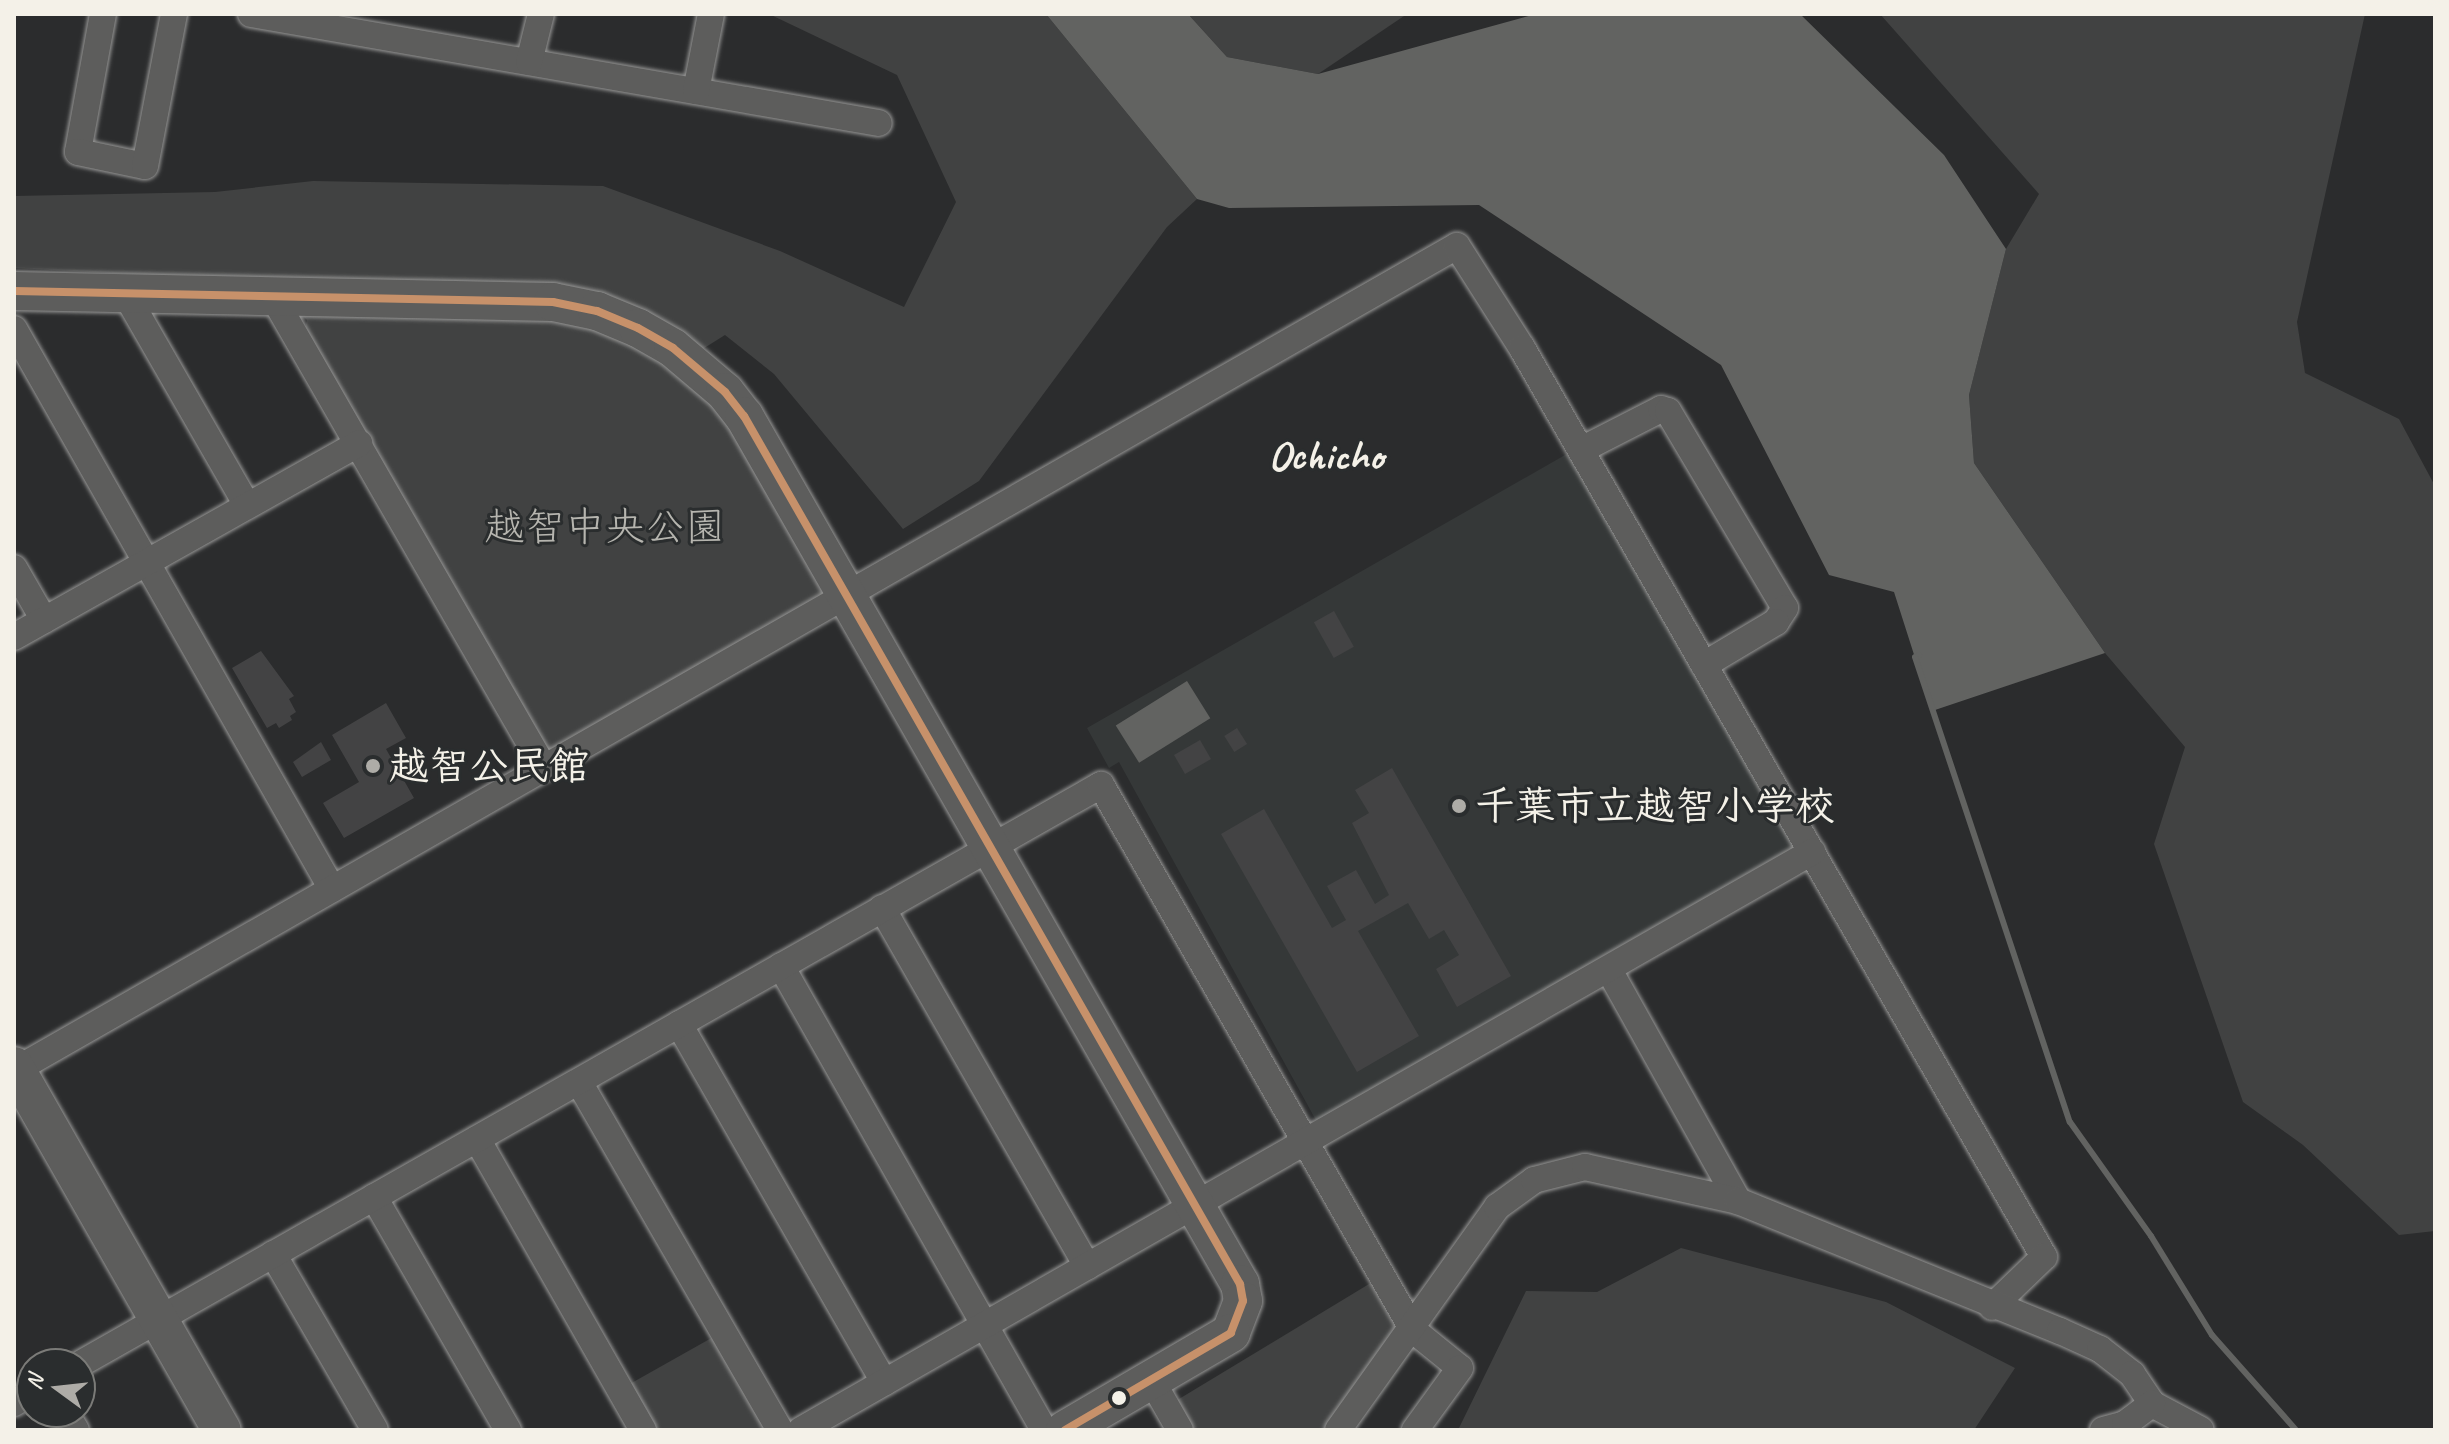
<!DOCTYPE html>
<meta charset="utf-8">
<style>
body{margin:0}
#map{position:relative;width:2449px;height:1444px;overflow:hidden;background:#2b2c2d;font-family:Caveat,"Klee One",sans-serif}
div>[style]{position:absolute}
.built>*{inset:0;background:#353838}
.green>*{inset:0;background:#414242}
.water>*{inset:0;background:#626361;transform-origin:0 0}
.stream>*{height:6px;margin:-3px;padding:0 3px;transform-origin:3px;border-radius:3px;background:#626361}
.building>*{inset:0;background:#434344;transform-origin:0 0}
.roads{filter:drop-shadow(0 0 2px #979796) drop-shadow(0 0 2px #979796)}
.street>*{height:26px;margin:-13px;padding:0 13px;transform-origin:13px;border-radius:13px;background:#5d5d5c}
.secondary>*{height:38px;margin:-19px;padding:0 19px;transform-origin:19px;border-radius:19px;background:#5d5d5c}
.bus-1>*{height:8px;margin:-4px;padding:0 4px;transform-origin:4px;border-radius:4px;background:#c7916a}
.dots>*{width:22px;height:22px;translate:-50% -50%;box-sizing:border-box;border:4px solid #2a2d2e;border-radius:50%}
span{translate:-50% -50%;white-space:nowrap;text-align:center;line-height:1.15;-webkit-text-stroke:6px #2a2d2e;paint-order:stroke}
.park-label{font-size:40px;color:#b6b5af}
.poi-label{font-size:40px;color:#f4f1e8;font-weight:700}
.left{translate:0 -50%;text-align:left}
.neighbourhood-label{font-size:42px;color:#f4f1e8;font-weight:700}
.frame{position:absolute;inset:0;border:16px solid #f4f1e8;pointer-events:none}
.north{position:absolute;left:16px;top:1348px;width:80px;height:80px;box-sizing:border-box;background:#2a2d2e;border:2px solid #7b7b78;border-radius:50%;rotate:285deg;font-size:22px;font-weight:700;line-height:32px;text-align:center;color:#f4f1e8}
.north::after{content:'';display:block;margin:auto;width:28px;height:36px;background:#aeaca7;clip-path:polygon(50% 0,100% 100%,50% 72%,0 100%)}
</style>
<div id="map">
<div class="built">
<i style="clip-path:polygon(1572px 451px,1797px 845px,1794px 856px,1318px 1124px,1119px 762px,1109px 768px,1087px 728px)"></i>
</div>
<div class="green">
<i style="clip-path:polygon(769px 14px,1046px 14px,1197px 199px,1167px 227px,979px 481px,903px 529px,774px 374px,725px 335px,674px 367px,738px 426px,835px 594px,543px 756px,305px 329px,307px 320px,269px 281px,14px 268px,14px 196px,215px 192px,313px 181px,603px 186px,780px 251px,904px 307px,956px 202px,897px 75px)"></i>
<i style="clip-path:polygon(1188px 14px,1407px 14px,1318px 74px,1227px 57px)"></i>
<i style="clip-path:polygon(1880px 14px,2365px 14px,2297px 322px,2305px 373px,2399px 419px,2435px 486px,2435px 1231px,2399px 1235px,2303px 1145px,2243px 1102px,2154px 844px,2185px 747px,2105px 653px,1974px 463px,1969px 395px,2006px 249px,2039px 194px)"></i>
<i style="clip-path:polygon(1681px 1248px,1886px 1302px,2015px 1368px,1974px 1430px,1458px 1430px,1526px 1291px,1597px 1292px)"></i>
<i style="clip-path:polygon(1374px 1281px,1398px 1324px,1331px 1430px,1190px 1430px,1174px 1402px)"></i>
<i style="clip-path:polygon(715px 1336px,765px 1430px,654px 1430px,628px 1385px)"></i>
</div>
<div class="water">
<i style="clip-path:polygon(1046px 14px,1188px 14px,1227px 57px,1318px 74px,1536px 14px,1800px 14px,1944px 155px,2006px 249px,1969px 395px,1974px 463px,2105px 653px,1932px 711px,1894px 592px,1829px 575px,1721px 365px,1479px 205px,1229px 208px,1197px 199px)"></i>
<i style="left:1187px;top:681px;width:44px;height:84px;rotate:58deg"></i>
</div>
<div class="stream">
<i style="left:1919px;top:655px;width:4px;rotate:153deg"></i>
<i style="left:1915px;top:657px;width:490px;rotate:71.6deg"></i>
<i style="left:2070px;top:1122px;width:140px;rotate:54.6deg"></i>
<i style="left:2151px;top:1236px;width:116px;rotate:58.4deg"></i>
<i style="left:2212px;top:1335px;width:127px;rotate:48.5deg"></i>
</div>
<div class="building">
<i style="left:1334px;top:611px;width:41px;height:23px;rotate:61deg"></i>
<i style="clip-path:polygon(261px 651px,294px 696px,289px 699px,296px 712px,290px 716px,292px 720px,279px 728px,276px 723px,267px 728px,232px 668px)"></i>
<i style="clip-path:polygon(386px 703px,406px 738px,386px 749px,414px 798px,344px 838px,323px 803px,359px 782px,332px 735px)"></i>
<i style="left:1237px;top:728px;width:19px;height:15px;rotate:58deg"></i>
<i style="left:1200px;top:740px;width:22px;height:30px;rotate:60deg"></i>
<i style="clip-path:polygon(321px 742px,331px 760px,302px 777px,293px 762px)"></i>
<i style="clip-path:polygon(1392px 768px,1511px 976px,1457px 1007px,1436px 969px,1459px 955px,1444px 930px,1429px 939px,1408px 903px,1358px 931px,1419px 1036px,1357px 1072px,1221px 834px,1264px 809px,1332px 928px,1346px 920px,1327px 886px,1356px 870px,1375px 904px,1389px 895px,1352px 823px,1369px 813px,1355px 790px)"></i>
</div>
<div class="roads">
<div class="street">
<i style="left:103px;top:14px;width:140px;rotate:100.3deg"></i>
<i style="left:78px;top:152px;width:68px;rotate:11.8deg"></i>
<i style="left:145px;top:166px;width:155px;rotate:-79.2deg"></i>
<i style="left:251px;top:14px;width:637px;rotate:9.85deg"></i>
<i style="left:529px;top:62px;width:49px;rotate:-76deg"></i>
<i style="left:696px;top:91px;width:78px;rotate:-79deg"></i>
<i style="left:125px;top:293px;width:245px;rotate:60.1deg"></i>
<i style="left:272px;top:295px;width:546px;rotate:60.1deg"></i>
<i style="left:14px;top:329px;width:644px;rotate:60.41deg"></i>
<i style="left:1581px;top:450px;width:90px;rotate:-27.1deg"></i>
<i style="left:1661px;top:409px;width:7px;rotate:16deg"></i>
<i style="left:1668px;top:411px;width:229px;rotate:59.3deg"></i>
<i style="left:1785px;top:608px;width:17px;rotate:123deg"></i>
<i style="left:1776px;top:622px;width:84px;rotate:149.2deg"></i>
<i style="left:14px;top:568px;width:60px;rotate:60deg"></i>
<i style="left:14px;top:637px;width:396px;rotate:-29.3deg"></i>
<i style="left:882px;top:908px;width:413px;rotate:60.2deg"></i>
<i style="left:781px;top:966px;width:533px;rotate:60.45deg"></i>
<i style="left:1609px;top:970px;width:265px;rotate:60.8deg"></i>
<i style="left:679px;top:1024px;width:413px;rotate:60.2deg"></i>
<i style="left:14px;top:1071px;width:1662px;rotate:-29.76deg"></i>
<i style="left:1457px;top:246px;width:121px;rotate:57.5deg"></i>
<i style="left:1522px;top:348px;width:1048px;rotate:60.13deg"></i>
<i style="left:2044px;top:1257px;width:72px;rotate:136.1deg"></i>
<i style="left:579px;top:1082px;width:402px;rotate:60deg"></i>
<i style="left:477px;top:1139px;width:335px;rotate:60.3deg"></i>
<i style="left:374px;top:1197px;width:269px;rotate:60.1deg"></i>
<i style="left:273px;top:1254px;width:203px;rotate:59.9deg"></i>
<i style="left:80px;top:1364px;width:1174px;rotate:-29.56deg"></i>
<i style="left:1101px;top:785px;width:628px;rotate:60.21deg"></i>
<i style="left:1413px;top:1330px;width:60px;rotate:39deg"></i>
<i style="left:1460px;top:1368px;width:77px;rotate:126deg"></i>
<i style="left:1152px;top:1381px;width:56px;rotate:60.3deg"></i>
<i style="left:14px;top:1403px;width:21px;rotate:-31deg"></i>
<i style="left:65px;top:1412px;width:21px;rotate:59deg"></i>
<i style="left:801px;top:1430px;width:1165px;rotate:-29.76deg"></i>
<i style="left:1338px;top:1430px;width:274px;rotate:-54.5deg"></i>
<i style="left:1497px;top:1207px;width:46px;rotate:-36.1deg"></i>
<i style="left:1534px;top:1180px;width:53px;rotate:-14.3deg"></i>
<i style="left:1585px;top:1167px;width:157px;rotate:12.5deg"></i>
<i style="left:1738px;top:1201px;width:347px;rotate:22deg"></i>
<i style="left:2060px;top:1331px;width:44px;rotate:24.2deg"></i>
<i style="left:2100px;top:1349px;width:41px;rotate:38deg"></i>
<i style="left:2132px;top:1374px;width:36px;rotate:56deg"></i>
<i style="left:2152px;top:1404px;width:55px;rotate:28deg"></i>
<i style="left:2103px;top:1430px;width:23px;rotate:-15deg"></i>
<i style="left:2125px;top:1424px;width:34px;rotate:-37deg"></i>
</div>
<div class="secondary">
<i style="left:14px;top:291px;width:539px;rotate:1.17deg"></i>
<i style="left:553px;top:302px;width:45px;rotate:11.6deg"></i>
<i style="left:597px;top:311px;width:44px;rotate:22.5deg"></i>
<i style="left:638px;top:328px;width:40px;rotate:29.7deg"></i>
<i style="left:673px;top:348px;width:68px;rotate:40.2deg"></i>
<i style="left:725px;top:392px;width:31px;rotate:52deg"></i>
<i style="left:744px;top:416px;width:1000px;rotate:60.26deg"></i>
<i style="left:1240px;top:1284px;width:17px;rotate:80deg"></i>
<i style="left:1243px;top:1301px;width:34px;rotate:111deg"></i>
<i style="left:1231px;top:1333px;width:192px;rotate:149.7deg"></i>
<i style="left:14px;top:1066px;width:419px;rotate:60.3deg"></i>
</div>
</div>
<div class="bus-1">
<i style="left:14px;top:291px;width:539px;rotate:1.17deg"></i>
<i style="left:553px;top:302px;width:45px;rotate:11.6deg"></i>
<i style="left:597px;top:311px;width:44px;rotate:22.5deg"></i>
<i style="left:638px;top:328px;width:40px;rotate:29.7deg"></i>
<i style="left:673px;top:348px;width:68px;rotate:40.2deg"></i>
<i style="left:725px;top:392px;width:31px;rotate:52deg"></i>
<i style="left:744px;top:416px;width:1000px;rotate:60.26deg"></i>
<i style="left:1240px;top:1284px;width:17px;rotate:80deg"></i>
<i style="left:1243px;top:1301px;width:34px;rotate:111deg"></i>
<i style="left:1231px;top:1333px;width:192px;rotate:149.7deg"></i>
</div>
<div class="dots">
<i style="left:373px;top:766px;background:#aeaca7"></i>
<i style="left:1459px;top:806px;background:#aeaca7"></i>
<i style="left:1119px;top:1398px;background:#f4f1e8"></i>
</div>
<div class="park-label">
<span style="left:605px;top:527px">越智中央公園</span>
</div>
<div class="poi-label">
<span class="left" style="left:389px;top:766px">越智公民館</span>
<span class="left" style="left:1475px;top:806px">千葉市立越智小学校</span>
</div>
<div class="neighbourhood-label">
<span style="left:1326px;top:456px">Ochicho</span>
</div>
<div class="frame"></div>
<div class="north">N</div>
</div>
